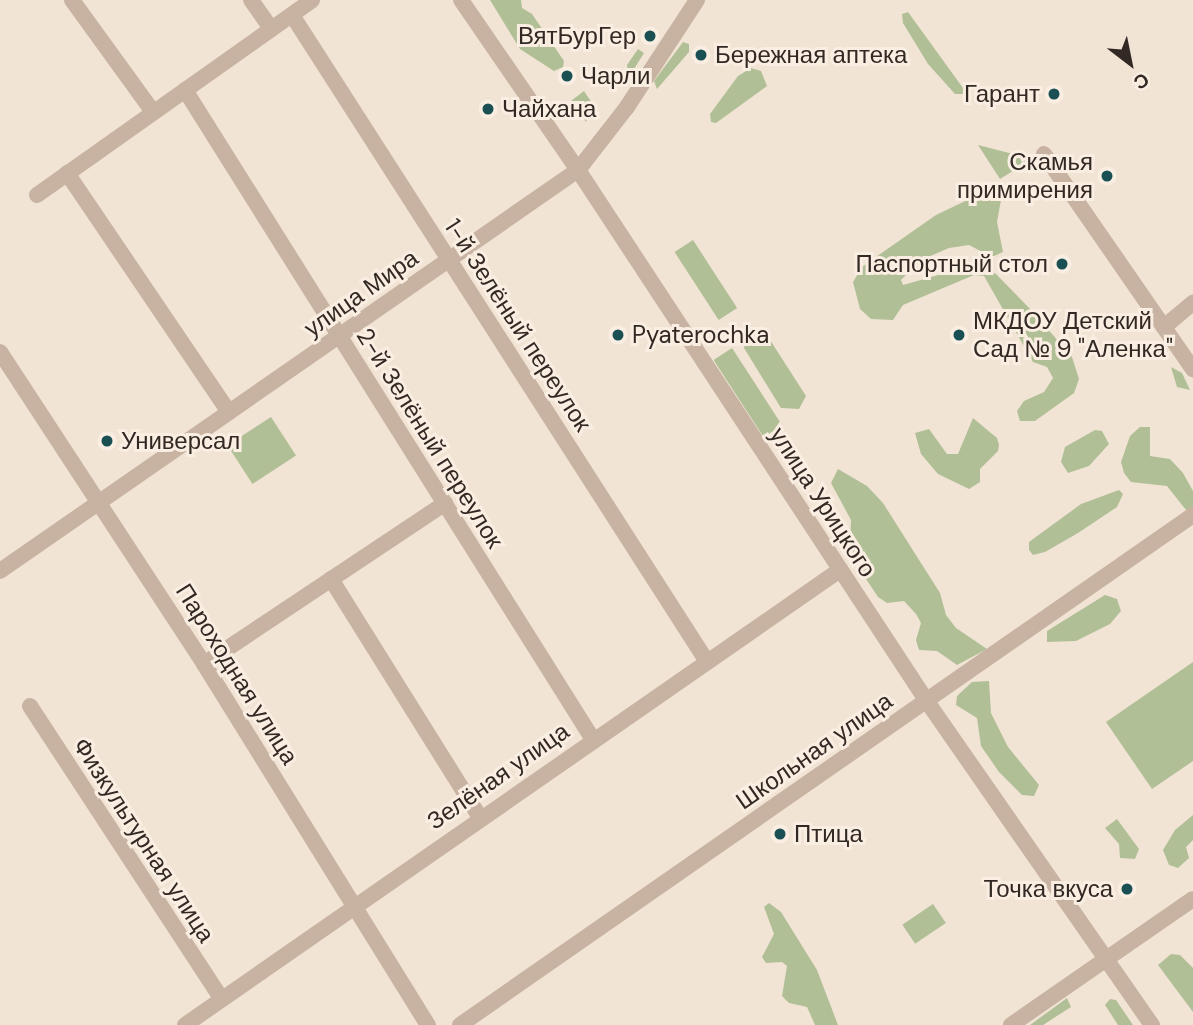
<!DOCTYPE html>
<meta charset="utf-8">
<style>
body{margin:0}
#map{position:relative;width:1193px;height:1025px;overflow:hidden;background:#f1e4d5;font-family:"DM Sans",sans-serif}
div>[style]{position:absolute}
.green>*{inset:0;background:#b1bf96;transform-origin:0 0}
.street>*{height:16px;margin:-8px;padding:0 8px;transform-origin:8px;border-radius:8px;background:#c8b3a2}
.dots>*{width:19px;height:19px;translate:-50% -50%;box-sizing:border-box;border:4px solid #f9eee1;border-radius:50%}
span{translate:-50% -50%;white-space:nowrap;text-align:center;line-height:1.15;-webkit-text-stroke:6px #f9eee1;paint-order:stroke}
.poi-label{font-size:24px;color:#332924}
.right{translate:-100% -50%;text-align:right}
.left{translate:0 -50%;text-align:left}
.street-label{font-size:24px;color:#332924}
.north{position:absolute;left:1095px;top:28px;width:70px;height:70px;-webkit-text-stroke:5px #f9eee1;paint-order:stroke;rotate:148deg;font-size:19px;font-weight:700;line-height:28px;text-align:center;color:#332924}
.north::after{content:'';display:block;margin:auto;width:24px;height:32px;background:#332924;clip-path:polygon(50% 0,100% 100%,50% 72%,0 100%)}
</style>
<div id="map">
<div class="green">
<i style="clip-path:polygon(490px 0,521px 0,522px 8px,532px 14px,564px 61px,563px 67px,554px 71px,520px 49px)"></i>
<i style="clip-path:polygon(908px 12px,963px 88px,963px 94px,955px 94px,928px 64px,903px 23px,902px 14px)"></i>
<i style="clip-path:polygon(683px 42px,689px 44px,689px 52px,657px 89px,654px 81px)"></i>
<i style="clip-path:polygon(638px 49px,644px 53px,629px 77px,627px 65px)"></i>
<i style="clip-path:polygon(751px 68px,761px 71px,767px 86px,716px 123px,711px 122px,710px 114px,738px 76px)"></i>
<i style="clip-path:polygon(584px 91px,592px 103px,586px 122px,571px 101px)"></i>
<i style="clip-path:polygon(978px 145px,1032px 159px,1000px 179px)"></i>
<i style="clip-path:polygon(980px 194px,1001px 200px,997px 222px,1003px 252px,992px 257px,969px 245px,949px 248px,921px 260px,901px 280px,903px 285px,977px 264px,996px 274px,1033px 312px,1072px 357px,1079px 379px,1074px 393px,1035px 421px,1020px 421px,1017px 411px,1024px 401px,1044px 392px,1053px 378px,1047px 367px,1033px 362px,984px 276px,974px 275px,903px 305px,893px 320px,871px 319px,860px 309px,853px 282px,862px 267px,883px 252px,936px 215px)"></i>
<i style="left:693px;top:240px;width:81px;height:22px;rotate:57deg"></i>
<i style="clip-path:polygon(763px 329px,806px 396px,799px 409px,781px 408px,744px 348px,749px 332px)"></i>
<i style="left:732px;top:348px;width:92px;height:22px;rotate:57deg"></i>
<i style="clip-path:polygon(1171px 367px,1182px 373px,1190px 390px,1177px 387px)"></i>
<i style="left:271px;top:417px;width:46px;height:52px;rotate:57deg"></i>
<i style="clip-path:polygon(973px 418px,997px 438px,999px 445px,998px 451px,980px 469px,980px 482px,969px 489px,938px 474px,921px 454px,915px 433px,929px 429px,947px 454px,958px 454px)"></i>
<i style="clip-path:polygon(1140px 427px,1150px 427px,1150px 456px,1170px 459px,1183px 473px,1193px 491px,1193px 509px,1186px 510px,1167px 486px,1131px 482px,1124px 473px,1121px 462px,1130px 436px)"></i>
<i style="clip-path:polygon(1095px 430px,1102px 431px,1109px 444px,1089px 466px,1068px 473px,1061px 462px,1065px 447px)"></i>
<i style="clip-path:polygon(838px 469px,867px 486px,883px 503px,940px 593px,946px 615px,956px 628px,987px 649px,957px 665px,937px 651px,919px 650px,916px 640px,921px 623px,916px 614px,904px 601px,887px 603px,878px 597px,858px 567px,850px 545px,851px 520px,831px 483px)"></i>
<i style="clip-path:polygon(1119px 490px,1123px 494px,1117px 507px,1078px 533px,1045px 552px,1033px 555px,1029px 550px,1029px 542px,1081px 504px)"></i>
<i style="clip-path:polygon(1105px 595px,1117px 599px,1121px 611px,1110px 624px,1076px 641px,1047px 642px,1047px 631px)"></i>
<i style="clip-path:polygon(1193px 662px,1193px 761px,1152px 789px,1106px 722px)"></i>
<i style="clip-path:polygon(989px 681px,991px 713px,1008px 747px,1039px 785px,1034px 796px,1022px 795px,999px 772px,981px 746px,977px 718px,956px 705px,957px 696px,972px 682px)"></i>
<i style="clip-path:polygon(1193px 815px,1193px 840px,1186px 847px,1189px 858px,1178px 868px,1169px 865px,1163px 850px,1175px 830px)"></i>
<i style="clip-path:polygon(1117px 819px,1139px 849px,1135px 859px,1120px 858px,1119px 844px,1105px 828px)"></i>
<i style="clip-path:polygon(769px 903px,781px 912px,817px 970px,838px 1025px,815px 1025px,807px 1007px,789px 1003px,782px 996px,787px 966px,782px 962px,766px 963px,762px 957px,774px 934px,764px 907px)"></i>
<i style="left:933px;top:904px;width:23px;height:37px;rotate:56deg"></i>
<i style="clip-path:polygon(1171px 954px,1180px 955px,1193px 968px,1193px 1012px,1158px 965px)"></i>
<i style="clip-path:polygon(1067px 998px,1071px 1007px,1043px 1025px,1030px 1025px)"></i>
<i style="clip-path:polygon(1110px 999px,1116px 1000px,1133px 1025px,1118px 1025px,1105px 1005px)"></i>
</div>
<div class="street">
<i style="left:72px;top:0;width:138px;rotate:54.1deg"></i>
<i style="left:251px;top:0;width:35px;rotate:55deg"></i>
<i style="left:461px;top:0;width:206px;rotate:55.5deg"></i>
<i style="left:578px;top:170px;width:634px;rotate:56.71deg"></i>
<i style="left:926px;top:700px;width:396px;rotate:55.2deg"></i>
<i style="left:292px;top:15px;width:766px;rotate:57.31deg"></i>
<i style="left:185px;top:90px;width:765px;rotate:57.87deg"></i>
<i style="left:1044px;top:154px;width:262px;rotate:55.3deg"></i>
<i style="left:67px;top:173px;width:289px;rotate:55.9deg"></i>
<i style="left:37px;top:195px;width:337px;rotate:-35.3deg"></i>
<i style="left:1164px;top:327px;width:38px;rotate:-40deg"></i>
<i style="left:0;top:352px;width:373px;rotate:56.8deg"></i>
<i style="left:204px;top:664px;width:425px;rotate:58.2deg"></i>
<i style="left:0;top:571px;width:703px;rotate:-34.75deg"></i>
<i style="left:578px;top:170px;width:80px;rotate:-52.1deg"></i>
<i style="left:627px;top:107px;width:128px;rotate:-56.8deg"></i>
<i style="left:331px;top:579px;width:281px;rotate:58deg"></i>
<i style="left:204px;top:664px;width:290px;rotate:-33.7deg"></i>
<i style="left:30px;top:706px;width:349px;rotate:56.8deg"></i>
<i style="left:185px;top:1025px;width:798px;rotate:-34.79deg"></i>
<i style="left:460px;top:1025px;width:893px;rotate:-34.83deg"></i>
<i style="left:1011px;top:1025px;width:221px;rotate:-34.7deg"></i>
</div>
<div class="dots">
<i style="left:650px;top:36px;background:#1a5054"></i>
<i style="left:701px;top:55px;background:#1a5054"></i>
<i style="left:567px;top:76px;background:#1a5054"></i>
<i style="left:1054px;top:94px;background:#1a5054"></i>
<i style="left:488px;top:109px;background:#1a5054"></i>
<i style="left:1107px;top:176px;background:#1a5054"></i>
<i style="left:1062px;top:264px;background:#1a5054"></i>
<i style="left:618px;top:335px;background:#1a5054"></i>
<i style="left:959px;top:335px;background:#1a5054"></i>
<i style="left:107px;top:441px;background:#1a5054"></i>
<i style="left:780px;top:834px;background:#1a5054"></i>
<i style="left:1127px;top:889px;background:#1a5054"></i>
</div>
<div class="poi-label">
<span class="right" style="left:636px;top:36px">ВятБурГер</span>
<span class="left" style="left:715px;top:55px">Бережная аптека</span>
<span class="left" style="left:581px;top:76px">Чарли</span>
<span class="right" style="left:1040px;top:94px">Гарант</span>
<span class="left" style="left:502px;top:109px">Чайхана</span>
<span class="right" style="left:1093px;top:176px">Скамья<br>примирения</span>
<span class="right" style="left:1048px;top:264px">Паспортный стол</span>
<span class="left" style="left:973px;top:335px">МКДОУ Детский<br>Сад № 9 "Аленка"</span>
<span class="left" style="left:632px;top:335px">Pyaterochka</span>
<span class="left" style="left:121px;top:441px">Универсал</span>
<span class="left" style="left:794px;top:834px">Птица</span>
<span class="right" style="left:1113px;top:889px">Точка вкуса</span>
</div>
<div class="street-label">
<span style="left:361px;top:293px;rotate:-35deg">улица Мира</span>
<span style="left:518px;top:325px;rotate:57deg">1-й Зелёный переулок</span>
<span style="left:430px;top:438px;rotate:58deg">2-й Зелёный переулок</span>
<span style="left:823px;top:502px;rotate:57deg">улица Урицкого</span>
<span style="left:237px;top:674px;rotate:58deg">Пароходная улица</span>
<span style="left:814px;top:751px;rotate:-35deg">Школьная улица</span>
<span style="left:498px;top:776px;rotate:-35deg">Зелёная улица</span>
<span style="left:144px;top:840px;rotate:57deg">Физкультурная улица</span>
</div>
<div class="north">С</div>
</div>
